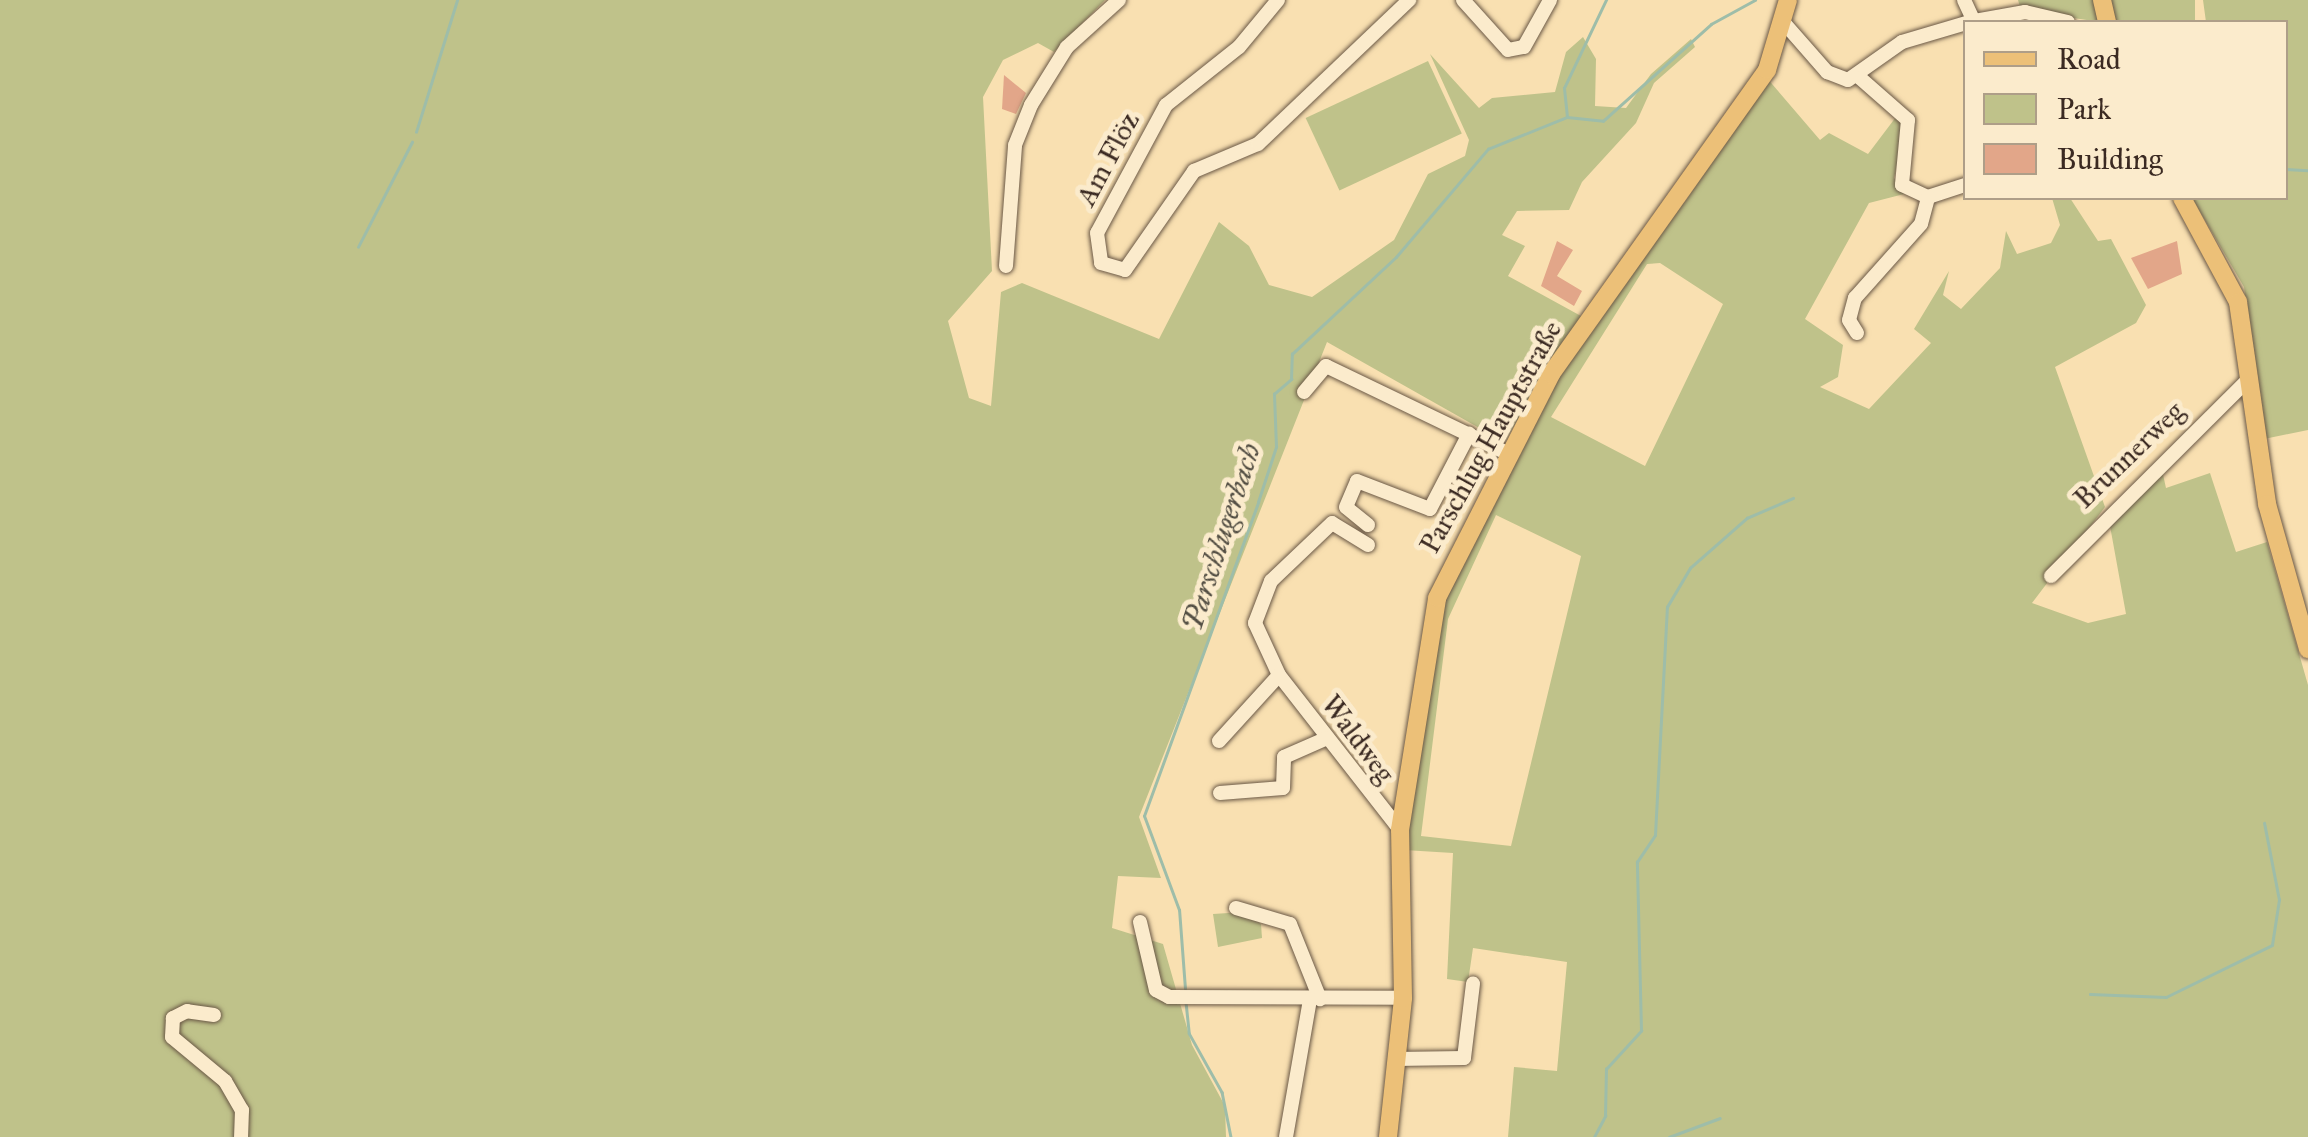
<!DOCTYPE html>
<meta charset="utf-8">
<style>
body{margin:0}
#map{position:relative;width:2308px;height:1137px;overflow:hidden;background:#f9e0b1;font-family:"IM FELL Great Primer",serif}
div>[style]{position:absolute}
.green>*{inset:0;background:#bfc28a;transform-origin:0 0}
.stream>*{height:2.5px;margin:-1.25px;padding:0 1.25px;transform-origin:1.25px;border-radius:1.25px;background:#9ebda9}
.building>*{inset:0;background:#e2a689}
.roads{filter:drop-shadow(0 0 2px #6a5846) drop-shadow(0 0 2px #6a5846)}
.minor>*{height:14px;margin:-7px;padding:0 7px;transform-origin:7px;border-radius:7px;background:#fbebcc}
.major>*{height:18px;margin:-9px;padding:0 9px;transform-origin:9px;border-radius:9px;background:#ecc078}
span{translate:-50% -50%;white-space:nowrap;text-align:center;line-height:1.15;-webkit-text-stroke:10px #fbebcc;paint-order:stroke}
.street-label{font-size:28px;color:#3b2a22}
.water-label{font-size:30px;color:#544f44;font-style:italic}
.legend{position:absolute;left:1963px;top:20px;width:325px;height:180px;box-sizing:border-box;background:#fbebcc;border:2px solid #ae9e88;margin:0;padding:12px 18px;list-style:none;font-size:30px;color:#3b2a22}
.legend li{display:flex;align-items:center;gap:20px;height:50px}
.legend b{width:50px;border:2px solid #ae9e88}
</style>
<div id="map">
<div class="green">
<i style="clip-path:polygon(0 0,1105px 0,1054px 52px,1038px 43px,1003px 60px,983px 97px,992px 271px,948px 321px,969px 398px,991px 406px,1001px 292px,1022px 283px,1159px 339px,1219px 222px,1249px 246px,1269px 285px,1312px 297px,1394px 240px,1428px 174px,1465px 156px,1469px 140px,1430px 54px,1479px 108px,1492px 98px,1555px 92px,1566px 52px,1583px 37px,1596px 59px,1595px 106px,1626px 108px,1651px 74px,1691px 39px,1695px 47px,1654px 83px,1636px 123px,1582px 182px,1569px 210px,1517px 211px,1502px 235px,1525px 246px,1508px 276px,1581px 316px,1504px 442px,1327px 342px,1139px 817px,1161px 878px,1118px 876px,1112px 928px,1163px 944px,1192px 1045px,1225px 1106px,1226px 1137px,0 1137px)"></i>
<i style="clip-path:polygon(2018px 0,2095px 0,2100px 22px,2021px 10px)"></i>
<i style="left:2108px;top:0;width:87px;height:23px"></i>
<i style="clip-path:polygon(2203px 0,2308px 0,2308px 430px,2264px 439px,2244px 287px,2192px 198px,2286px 198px,2286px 22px,2206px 22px)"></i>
<i style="left:1428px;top:61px;width:80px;height:135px;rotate:65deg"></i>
<i style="clip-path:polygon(evenodd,1766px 77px,1820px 140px,1829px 133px,1868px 154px,1899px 113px,1904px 133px,1894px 178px,1908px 193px,1869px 203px,1805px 319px,1843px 345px,1838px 377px,1820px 387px,1869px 409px,1931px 343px,1914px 329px,1949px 271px,1943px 295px,1961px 309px,2000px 268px,2006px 231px,2017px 254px,2051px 243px,2060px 225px,2052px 198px,2070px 198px,2098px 241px,2111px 239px,2146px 305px,2136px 323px,2055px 367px,2105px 507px,2032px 603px,2088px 623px,2126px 614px,2108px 515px,2160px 461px,2166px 488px,2210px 473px,2236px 552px,2267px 542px,2308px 685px,2308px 1137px,1508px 1137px,1514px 1067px,1557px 1071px,1567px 962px,1473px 948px,1468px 982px,1447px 979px,1453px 853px,1404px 850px,1429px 640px,1483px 505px,1616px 281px,1687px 199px,1766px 77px,1660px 263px,1723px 304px,1645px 466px,1551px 417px,1647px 264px,1660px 263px,1766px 77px,1496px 515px,1581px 556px,1511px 846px,1421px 836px,1448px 619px,1496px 515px)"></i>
<i style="clip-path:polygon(1244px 912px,1261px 924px,1262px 938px,1218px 947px,1213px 914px)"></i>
</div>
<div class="stream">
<i style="left:1567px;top:117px;width:29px;rotate:-96deg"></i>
<i style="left:1564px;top:88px;width:98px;rotate:-64.5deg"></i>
<i style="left:416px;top:132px;width:138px;rotate:-72.7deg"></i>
<i style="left:2286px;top:169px;width:22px;rotate:3deg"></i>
<i style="left:358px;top:247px;width:118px;rotate:-62.8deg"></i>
<i style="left:1185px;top:989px;width:79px;rotate:-94.3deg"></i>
<i style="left:1179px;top:910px;width:100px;rotate:-110.4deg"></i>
<i style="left:1144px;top:816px;width:334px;rotate:-70deg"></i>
<i style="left:1258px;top:502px;width:58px;rotate:-71.9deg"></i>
<i style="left:1276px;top:447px;width:53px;rotate:-92.2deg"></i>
<i style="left:1274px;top:394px;width:23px;rotate:-41deg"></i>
<i style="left:1291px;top:379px;width:25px;rotate:-88deg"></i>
<i style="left:1292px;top:354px;width:142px;rotate:-43deg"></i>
<i style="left:1396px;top:257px;width:142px;rotate:-49.6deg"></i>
<i style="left:1488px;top:149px;width:85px;rotate:-22.1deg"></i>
<i style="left:1567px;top:117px;width:36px;rotate:6deg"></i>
<i style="left:1603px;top:121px;width:145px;rotate:-41.9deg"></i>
<i style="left:1711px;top:24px;width:50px;rotate:-28.6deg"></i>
<i style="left:2090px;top:994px;width:76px;rotate:2.3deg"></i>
<i style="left:2166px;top:997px;width:118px;rotate:-26.1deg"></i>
<i style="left:2272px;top:945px;width:46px;rotate:-81.2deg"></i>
<i style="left:2279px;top:900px;width:78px;rotate:-101deg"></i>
<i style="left:1186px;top:1002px;width:31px;rotate:84deg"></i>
<i style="left:1189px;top:1033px;width:68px;rotate:60.8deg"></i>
<i style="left:1222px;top:1092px;width:46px;rotate:78.7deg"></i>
<i style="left:1594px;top:1137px;width:24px;rotate:-62deg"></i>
<i style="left:1605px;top:1116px;width:47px;rotate:-88.8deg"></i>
<i style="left:1606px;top:1069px;width:52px;rotate:-47.4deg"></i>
<i style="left:1641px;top:1031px;width:169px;rotate:-91.4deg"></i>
<i style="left:1637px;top:862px;width:32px;rotate:-56deg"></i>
<i style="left:1655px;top:835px;width:228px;rotate:-87deg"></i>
<i style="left:1667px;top:607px;width:45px;rotate:-59.5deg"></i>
<i style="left:1690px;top:568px;width:76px;rotate:-41.3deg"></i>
<i style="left:1747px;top:518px;width:50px;rotate:-23.5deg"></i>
<i style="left:1669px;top:1137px;width:54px;rotate:-20.4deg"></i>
</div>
<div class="building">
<i style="clip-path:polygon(1004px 75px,1026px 93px,1016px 114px,1002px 109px)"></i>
<i style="clip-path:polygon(1557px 241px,1573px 250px,1557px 276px,1582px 291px,1574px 306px,1541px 286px)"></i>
<i style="clip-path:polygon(2177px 241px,2182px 274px,2148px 289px,2131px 258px)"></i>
</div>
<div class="roads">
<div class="minor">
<i style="left:1278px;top:0;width:61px;rotate:129.7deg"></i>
<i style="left:1239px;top:47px;width:93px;rotate:141.5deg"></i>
<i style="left:1166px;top:105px;width:145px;rotate:118.3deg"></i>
<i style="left:1097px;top:233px;width:30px;rotate:82deg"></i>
<i style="left:1101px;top:263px;width:25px;rotate:16deg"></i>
<i style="left:1125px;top:270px;width:121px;rotate:-55.1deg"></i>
<i style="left:1194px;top:171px;width:69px;rotate:-22.9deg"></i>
<i style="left:1258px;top:144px;width:209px;rotate:-43.6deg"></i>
<i style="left:1463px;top:0;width:67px;rotate:48deg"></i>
<i style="left:1508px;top:50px;width:16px;rotate:-11deg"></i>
<i style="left:1524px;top:47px;width:54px;rotate:-61deg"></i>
<i style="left:1964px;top:0;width:23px;rotate:65deg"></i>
<i style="left:1969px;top:22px;width:57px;rotate:-10.1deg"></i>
<i style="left:2025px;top:12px;width:44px;rotate:13.1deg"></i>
<i style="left:1785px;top:24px;width:64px;rotate:48.8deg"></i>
<i style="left:1827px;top:72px;width:22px;rotate:21deg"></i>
<i style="left:1848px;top:80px;width:66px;rotate:-35.1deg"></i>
<i style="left:1902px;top:42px;width:67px;rotate:-16.5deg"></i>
<i style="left:1860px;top:78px;width:64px;rotate:41.2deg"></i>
<i style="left:1908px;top:120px;width:65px;rotate:95.3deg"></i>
<i style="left:1902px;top:185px;width:29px;rotate:25deg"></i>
<i style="left:1928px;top:197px;width:40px;rotate:-18deg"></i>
<i style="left:1006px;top:266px;width:121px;rotate:-85.7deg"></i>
<i style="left:1015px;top:145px;width:43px;rotate:-68.2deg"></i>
<i style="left:1031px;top:105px;width:68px;rotate:-58.2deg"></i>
<i style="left:1067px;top:47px;width:70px;rotate:-42.1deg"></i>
<i style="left:1857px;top:333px;width:15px;rotate:-122deg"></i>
<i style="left:1849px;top:320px;width:23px;rotate:-75deg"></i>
<i style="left:1855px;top:298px;width:99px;rotate:-48.3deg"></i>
<i style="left:1921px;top:224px;width:28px;rotate:-75deg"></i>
<i style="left:1304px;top:392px;width:34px;rotate:-50deg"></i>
<i style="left:1326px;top:366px;width:201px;rotate:25.7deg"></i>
<i style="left:1368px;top:525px;width:28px;rotate:-141deg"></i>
<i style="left:1346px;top:507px;width:28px;rotate:-67deg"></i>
<i style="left:1357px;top:481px;width:78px;rotate:21deg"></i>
<i style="left:1430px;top:509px;width:85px;rotate:-62.5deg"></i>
<i style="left:1368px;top:545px;width:42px;rotate:-148.6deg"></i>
<i style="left:1332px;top:523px;width:84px;rotate:136.4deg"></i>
<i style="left:1271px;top:581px;width:45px;rotate:110.9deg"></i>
<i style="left:1255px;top:623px;width:57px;rotate:65.2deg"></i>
<i style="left:1279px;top:675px;width:197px;rotate:52deg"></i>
<i style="left:2051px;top:576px;width:281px;rotate:-44.9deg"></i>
<i style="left:1219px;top:741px;width:89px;rotate:-47.7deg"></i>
<i style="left:1220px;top:793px;width:63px;rotate:-4.5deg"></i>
<i style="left:1283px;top:788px;width:31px;rotate:-88deg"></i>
<i style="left:1284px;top:757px;width:47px;rotate:-23.8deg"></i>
<i style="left:1236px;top:908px;width:56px;rotate:16.5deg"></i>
<i style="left:1290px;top:924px;width:81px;rotate:68.2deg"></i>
<i style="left:1140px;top:922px;width:70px;rotate:76.8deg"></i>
<i style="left:1156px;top:990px;width:15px;rotate:28deg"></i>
<i style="left:1169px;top:997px;width:234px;rotate:0.2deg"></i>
<i style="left:214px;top:1015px;width:27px;rotate:-172deg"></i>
<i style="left:187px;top:1011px;width:16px;rotate:153deg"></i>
<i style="left:173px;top:1018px;width:19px;rotate:93deg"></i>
<i style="left:172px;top:1037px;width:69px;rotate:39.7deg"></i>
<i style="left:225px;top:1081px;width:34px;rotate:60deg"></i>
<i style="left:242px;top:1110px;width:27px;rotate:92deg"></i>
<i style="left:1395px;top:1059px;width:69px;rotate:-0.8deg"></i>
<i style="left:1464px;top:1058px;width:75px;rotate:-83.1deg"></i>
<i style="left:1286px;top:1137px;width:140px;rotate:-80.1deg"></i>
</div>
<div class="major">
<i style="left:2102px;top:0;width:23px;rotate:77deg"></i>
<i style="left:2182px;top:198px;width:118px;rotate:61.7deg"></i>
<i style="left:2238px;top:302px;width:204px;rotate:81.8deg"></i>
<i style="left:2267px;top:504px;width:151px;rotate:74.2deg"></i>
<i style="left:1388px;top:1137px;width:140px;rotate:-83.8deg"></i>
<i style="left:1403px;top:998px;width:168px;rotate:-91deg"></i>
<i style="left:1400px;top:830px;width:235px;rotate:-80.9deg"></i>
<i style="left:1437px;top:598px;width:251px;rotate:-63deg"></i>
<i style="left:1551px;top:374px;width:373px;rotate:-54.6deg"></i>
<i style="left:1767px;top:70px;width:73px;rotate:-73.3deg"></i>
</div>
</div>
<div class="street-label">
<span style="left:1108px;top:159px;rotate:-62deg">Am Flöz</span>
<span style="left:1491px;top:437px;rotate:-61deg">Parschlug Hauptstraße</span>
<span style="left:2129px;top:455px;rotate:-44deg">Brunnerweg</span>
<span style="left:1358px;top:739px;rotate:53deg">Waldweg</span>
</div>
<div class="water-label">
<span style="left:1221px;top:537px;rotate:-72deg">Parschlugerbach</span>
</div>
<ul class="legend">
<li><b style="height:12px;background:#ecc078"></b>Road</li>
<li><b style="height:28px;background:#bfc28a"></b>Park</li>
<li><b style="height:28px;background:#e2a689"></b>Building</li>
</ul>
</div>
